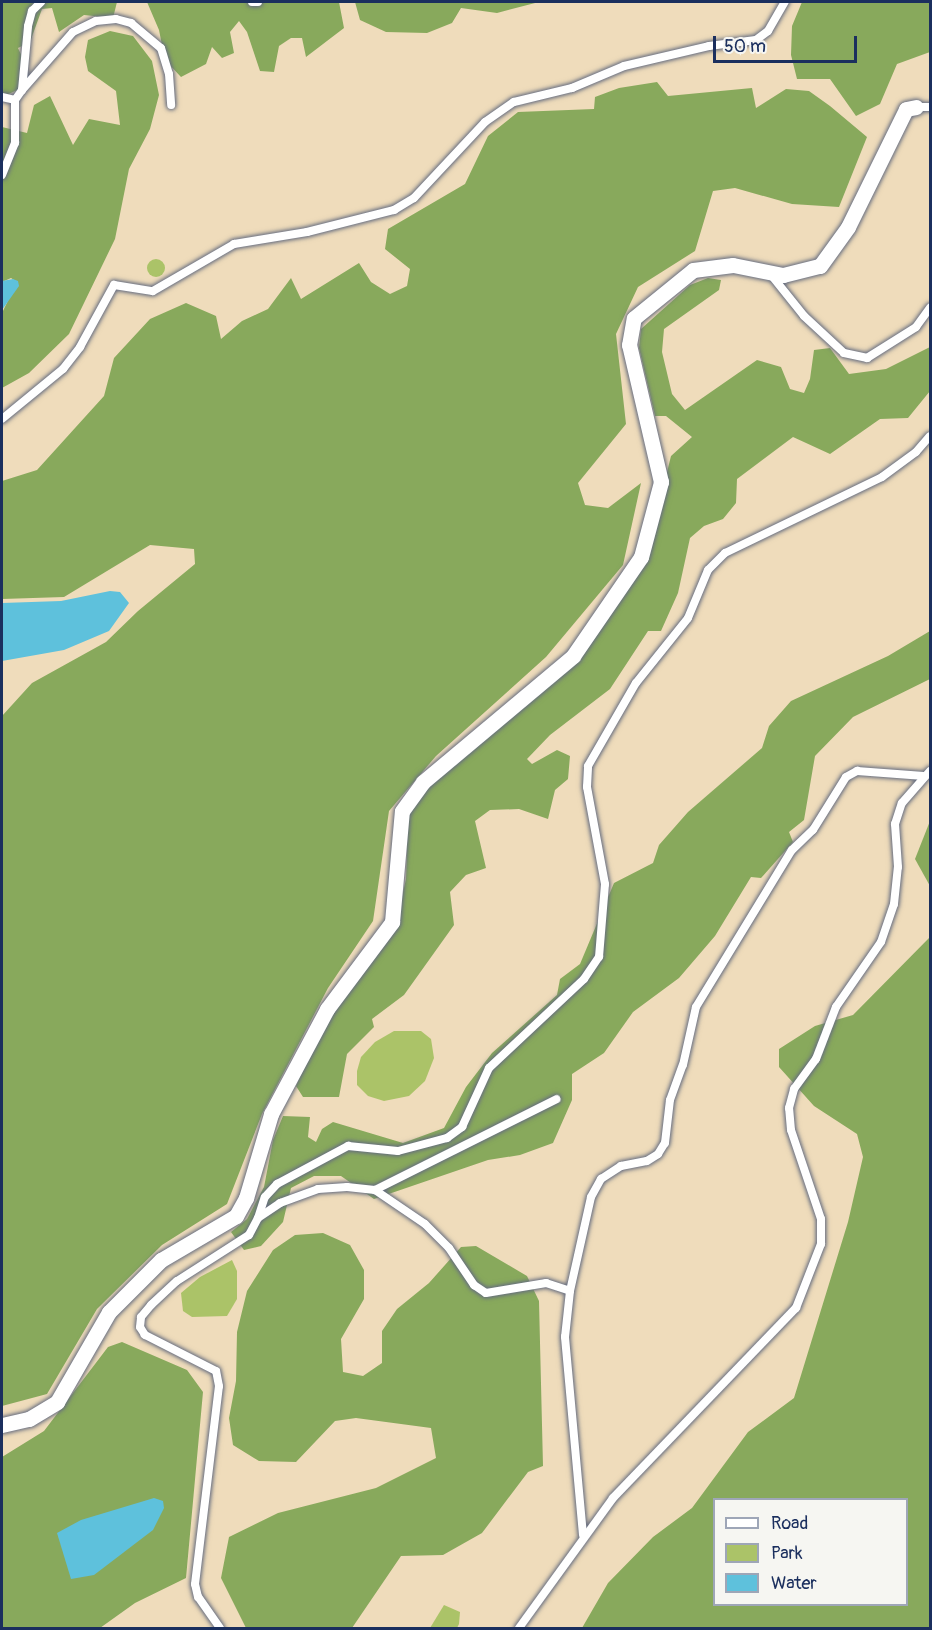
<!DOCTYPE html>
<style>
body{margin:0}
#map{position:relative;width:932px;height:1630px;overflow:hidden;background:#efdcbb;font-family:Pangolin,sans-serif}
div>[style]{position:absolute}
.green>*{inset:0;background:#abc368}
.round{border-radius:50%}
.forest>*{inset:0;background:#88a95c}
.water>*{inset:0;background:#5ec1dc}
.roads{filter:drop-shadow(0 0 2px #656c7f) drop-shadow(0 0 2px #656c7f)}
.service>*{height:8px;margin:-4px;padding:0 4px;transform-origin:4px;border-radius:4px;background:#fff}
.minor>*{height:15px;margin:-7.5px;padding:0 7.5px;transform-origin:7.5px;border-radius:7.5px;background:#fff}
span{translate:-50% -50%;white-space:nowrap;text-align:center;line-height:1.15;-webkit-text-stroke:6px #f6f6f2;paint-order:stroke}
.frame{position:absolute;inset:0;border:3px solid #1b2f5e;pointer-events:none}
.legend{position:absolute;left:713px;top:1498px;width:195px;height:108px;box-sizing:border-box;background:#f6f6f2;border:2px solid #9ea6b7;margin:0;padding:8px 10px;list-style:none;font-size:18px;color:#1b2f5e}
.legend li{display:flex;align-items:center;gap:12px;height:30px}
.legend b{width:30px;border:2px solid #9ea6b7}
.scale{position:absolute;left:713px;top:36px;width:144px;height:27px;box-sizing:border-box;border:3px solid #1b2f5e;border-top:0;padding-left:8px;font-size:18px;line-height:21px;white-space:nowrap;color:#1b2f5e;-webkit-text-stroke:4px #f6f6f2;paint-order:stroke}
</style>
<div id="map">
<div class="green">
<i class="round" style="left:147px;top:259px;width:18px;height:18px"></i>
<i style="clip-path:polygon(394px 1031px,421px 1031px,431px 1039px,434px 1058px,425px 1081px,409px 1096px,384px 1101px,368px 1096px,357px 1085px,357px 1071px,361px 1057px,375px 1042px)"></i>
<i style="clip-path:polygon(232px 1260px,237px 1271px,237px 1299px,227px 1316px,192px 1317px,183px 1311px,181px 1293px,200px 1277px)"></i>
<i style="clip-path:polygon(444px 1605px,460px 1612px,459px 1624px,457px 1628px,430px 1628px)"></i>
</div>
<div class="forest">
<i style="clip-path:polygon(2px 2px,117px 2px,113px 18px,84px 15px,59px 32px,52px 8px,42px 9px,30px 42px,18px 48px,27px 67px,24px 87px,2px 97px)"></i>
<i style="clip-path:polygon(147px 2px,339px 2px,344px 28px,306px 57px,302px 38px,291px 38px,279px 46px,274px 72px,260px 71px,247px 32px,239px 21px,230px 32px,234px 53px,222px 58px,212px 47px,206px 64px,181px 77px,165px 60px,159px 30px)"></i>
<i style="clip-path:polygon(355px 2px,539px 2px,497px 13px,461px 8px,452px 23px,427px 33px,386px 32px,360px 20px)"></i>
<i style="clip-path:polygon(802px 2px,930px 2px,930px 52px,897px 64px,880px 104px,856px 116px,830px 79px,797px 79px,791px 55px,792px 26px)"></i>
<i style="clip-path:polygon(110px 31px,133px 36px,152px 61px,159px 95px,150px 129px,129px 169px,115px 239px,69px 334px,29px 373px,2px 388px,2px 313px,17px 282px,11px 278px,2px 282px,2px 127px,27px 133px,34px 105px,50px 96px,73px 145px,89px 119px,120px 125px,116px 91px,88px 71px,85px 57px,88px 40px)"></i>
<i style="clip-path:polygon(657px 82px,668px 96px,752px 88px,756px 108px,786px 89px,809px 91px,830px 106px,867px 137px,839px 207px,792px 204px,735px 188px,713px 191px,695px 251px,638px 287px,616px 334px,626px 424px,578px 483px,585px 505px,608px 508px,641px 483px,623px 565px,546px 657px,436px 756px,389px 811px,373px 921px,328px 988px,262px 1114px,227px 1204px,162px 1245px,97px 1309px,47px 1394px,2px 1406px,2px 716px,32px 683px,106px 642px,138px 611px,195px 564px,194px 549px,150px 545px,64px 597px,2px 599px,2px 481px,37px 470px,104px 396px,114px 358px,150px 319px,186px 303px,216px 316px,221px 339px,242px 321px,268px 309px,291px 278px,301px 299px,359px 263px,371px 282px,390px 294px,407px 286px,410px 269px,385px 249px,388px 229px,465px 184px,488px 136px,518px 112px,594px 109px,595px 97px,619px 88px)"></i>
<i style="clip-path:polygon(708px 278px,721px 280px,719px 290px,664px 329px,662px 352px,672px 394px,685px 410px,757px 360px,781px 367px,790px 389px,804px 393px,810px 379px,814px 350px,830px 348px,849px 374px,886px 369px,930px 347px,930px 391px,908px 418px,880px 419px,830px 454px,793px 437px,737px 479px,736px 503px,723px 519px,704px 526px,690px 538px,678px 593px,661px 631px,648px 631px,610px 689px,550px 735px,527px 759px,532px 764px,557px 750px,570px 756px,568px 779px,555px 790px,548px 819px,519px 809px,490px 810px,475px 821px,486px 868px,466px 875px,450px 892px,454px 925px,404px 995px,372px 1019px,374px 1027px,347px 1054px,339px 1097px,303px 1097px,296px 1086px,320px 1030px,401px 901px,406px 879px,408px 818px,418px 798px,432px 780px,578px 658px,646px 557px,671px 456px,692px 437px,666px 416px,655px 416px,639px 348px,641px 329px,690px 285px)"></i>
<i style="clip-path:polygon(930px 631px,930px 679px,853px 717px,815px 756px,804px 820px,789px 832px,793px 842px,761px 878px,751px 877px,715px 936px,679px 978px,633px 1012px,604px 1053px,572px 1074px,572px 1100px,553px 1143px,520px 1155px,488px 1160px,374px 1199px,341px 1176px,314px 1176px,291px 1188px,283px 1222px,261px 1246px,244px 1250px,231px 1232px,247px 1219px,264px 1187px,273px 1140px,283px 1116px,310px 1117px,308px 1137px,316px 1142px,322px 1129px,333px 1122px,403px 1143px,444px 1128px,466px 1087px,492px 1053px,557px 995px,560px 979px,580px 964px,614px 883px,653px 863px,659px 845px,688px 812px,762px 748px,769px 726px,791px 701px,888px 656px)"></i>
<i style="clip-path:polygon(930px 821px,930px 886px,915px 859px)"></i>
<i style="clip-path:polygon(evenodd,930px 937px,930px 1628px,582px 1628px,608px 1583px,653px 1537px,692px 1508px,748px 1432px,794px 1398px,848px 1222px,863px 1157px,857px 1134px,814px 1106px,779px 1067px,779px 1049px,815px 1026px,853px 1015px,930px 937px,714px 1500px,906px 1500px,906px 1604px,714px 1604px,714px 1500px)"></i>
<i style="clip-path:polygon(323px 1233px,350px 1245px,364px 1270px,364px 1299px,341px 1339px,343px 1372px,363px 1376px,382px 1363px,382px 1331px,397px 1309px,429px 1283px,461px 1247px,476px 1246px,527px 1276px,539px 1301px,543px 1466px,528px 1472px,482px 1533px,443px 1555px,401px 1556px,352px 1628px,246px 1628px,221px 1578px,229px 1537px,278px 1513px,376px 1488px,436px 1458px,431px 1428px,356px 1418px,335px 1421px,296px 1462px,259px 1461px,233px 1445px,229px 1418px,236px 1381px,237px 1332px,247px 1291px,273px 1250px,295px 1235px)"></i>
<i style="clip-path:polygon(122px 1342px,187px 1370px,203px 1392px,186px 1578px,135px 1603px,100px 1628px,2px 1628px,2px 1457px,44px 1431px,108px 1347px)"></i>
</div>
<div class="water">
<i style="clip-path:polygon(13px 279px,18px 281px,19px 286px,2px 310px,2px 281px)"></i>
<i style="clip-path:polygon(110px 591px,120px 592px,129px 603px,109px 631px,64px 650px,2px 661px,2px 603px,61px 601px)"></i>
<i style="clip-path:polygon(154px 1498px,163px 1501px,164px 1508px,153px 1530px,94px 1575px,71px 1579px,57px 1533px,81px 1520px)"></i>
</div>
<div class="roads">
<div class="service">
<i style="left:252px;top:2px;width:6px"></i>
<i style="left:22px;top:90px;width:77px;rotate:-48.7deg"></i>
<i style="left:73px;top:32px;width:25px;rotate:-26deg"></i>
<i style="left:96px;top:21px;width:20px;rotate:-6deg"></i>
<i style="left:116px;top:19px;width:16px;rotate:15deg"></i>
<i style="left:131px;top:23px;width:39px;rotate:40deg"></i>
<i style="left:161px;top:48px;width:27px;rotate:73deg"></i>
<i style="left:169px;top:74px;width:31px;rotate:86deg"></i>
<i style="left:2px;top:97px;width:13px;rotate:13deg"></i>
<i style="left:916px;top:107px;width:14px"></i>
<i style="left:2px;top:175px;width:35px;rotate:-68deg"></i>
<i style="left:15px;top:143px;width:43px;rotate:-90deg"></i>
<i style="left:15px;top:100px;width:12px;rotate:-55deg"></i>
<i style="left:22px;top:90px;width:64px;rotate:-84.6deg"></i>
<i style="left:28px;top:26px;width:16px;rotate:-75deg"></i>
<i style="left:32px;top:11px;width:13px;rotate:-45deg"></i>
<i style="left:772px;top:276px;width:51px;rotate:51.3deg"></i>
<i style="left:804px;top:316px;width:54px;rotate:42.8deg"></i>
<i style="left:844px;top:353px;width:24px;rotate:12deg"></i>
<i style="left:867px;top:358px;width:58px;rotate:-32.3deg"></i>
<i style="left:916px;top:327px;width:24px;rotate:-54deg"></i>
<i style="left:2px;top:419px;width:79px;rotate:-39.3deg"></i>
<i style="left:63px;top:369px;width:28px;rotate:-52deg"></i>
<i style="left:80px;top:347px;width:71px;rotate:-61.3deg"></i>
<i style="left:114px;top:285px;width:39px;rotate:9deg"></i>
<i style="left:153px;top:291px;width:94px;rotate:-30.1deg"></i>
<i style="left:234px;top:244px;width:74px;rotate:-9.3deg"></i>
<i style="left:307px;top:232px;width:90px;rotate:-14.2deg"></i>
<i style="left:394px;top:210px;width:23px;rotate:-31deg"></i>
<i style="left:414px;top:198px;width:104px;rotate:-46.9deg"></i>
<i style="left:485px;top:122px;width:35px;rotate:-35deg"></i>
<i style="left:514px;top:102px;width:60px;rotate:-13.6deg"></i>
<i style="left:572px;top:88px;width:56px;rotate:-22.9deg"></i>
<i style="left:624px;top:66px;width:87px;rotate:-13.2deg"></i>
<i style="left:709px;top:46px;width:47px;rotate:-7.3deg"></i>
<i style="left:756px;top:40px;width:15px;rotate:-37deg"></i>
<i style="left:768px;top:31px;width:34px;rotate:-60deg"></i>
<i style="left:375px;top:1190px;width:203px;rotate:-26.6deg"></i>
<i style="left:258px;top:1218px;width:22px;rotate:-72deg"></i>
<i style="left:265px;top:1197px;width:18px;rotate:-47deg"></i>
<i style="left:277px;top:1184px;width:81px;rotate:-28.2deg"></i>
<i style="left:348px;top:1146px;width:50px;rotate:5.7deg"></i>
<i style="left:398px;top:1151px;width:51px;rotate:-14.9deg"></i>
<i style="left:447px;top:1138px;width:19px;rotate:-36deg"></i>
<i style="left:462px;top:1127px;width:65px;rotate:-65.4deg"></i>
<i style="left:489px;top:1068px;width:130px;rotate:-43.1deg"></i>
<i style="left:584px;top:979px;width:27px;rotate:-56deg"></i>
<i style="left:599px;top:957px;width:73px;rotate:-85.3deg"></i>
<i style="left:605px;top:884px;width:99px;rotate:-100.5deg"></i>
<i style="left:587px;top:787px;width:21px;rotate:-87deg"></i>
<i style="left:588px;top:766px;width:96px;rotate:-60deg"></i>
<i style="left:636px;top:683px;width:83px;rotate:-51.3deg"></i>
<i style="left:688px;top:618px;width:52px;rotate:-67.4deg"></i>
<i style="left:708px;top:570px;width:24px;rotate:-45deg"></i>
<i style="left:725px;top:553px;width:174px;rotate:-25.8deg"></i>
<i style="left:882px;top:477px;width:42px;rotate:-36.3deg"></i>
<i style="left:916px;top:452px;width:21px;rotate:-49deg"></i>
<i style="left:583px;top:1535px;width:199px;rotate:-95.2deg"></i>
<i style="left:565px;top:1337px;width:46px;rotate:-83.8deg"></i>
<i style="left:570px;top:1291px;width:96px;rotate:-77.4deg"></i>
<i style="left:591px;top:1197px;width:21px;rotate:-61deg"></i>
<i style="left:601px;top:1179px;width:24px;rotate:-33deg"></i>
<i style="left:621px;top:1166px;width:26px;rotate:-11deg"></i>
<i style="left:647px;top:1161px;width:13px;rotate:-32deg"></i>
<i style="left:658px;top:1154px;width:13px;rotate:-58deg"></i>
<i style="left:665px;top:1143px;width:43px;rotate:-83.4deg"></i>
<i style="left:670px;top:1100px;width:37px;rotate:-70deg"></i>
<i style="left:683px;top:1065px;width:59px;rotate:-77.4deg"></i>
<i style="left:696px;top:1007px;width:184px;rotate:-58.6deg"></i>
<i style="left:792px;top:850px;width:29px;rotate:-44deg"></i>
<i style="left:813px;top:830px;width:62px;rotate:-58.1deg"></i>
<i style="left:846px;top:777px;width:13px;rotate:-29deg"></i>
<i style="left:857px;top:771px;width:67px;rotate:4.3deg"></i>
<i style="left:220px;top:1628px;width:38px;rotate:-125deg"></i>
<i style="left:198px;top:1597px;width:13px;rotate:-103deg"></i>
<i style="left:195px;top:1584px;width:199px;rotate:-83.1deg"></i>
<i style="left:219px;top:1386px;width:15px;rotate:-101deg"></i>
<i style="left:216px;top:1371px;width:80px;rotate:-153.1deg"></i>
<i style="left:145px;top:1335px;width:9px;rotate:-122deg"></i>
<i style="left:140px;top:1327px;width:10px;rotate:-84deg"></i>
<i style="left:141px;top:1317px;width:16px;rotate:-50deg"></i>
<i style="left:151px;top:1305px;width:35px;rotate:-43deg"></i>
<i style="left:177px;top:1281px;width:85px;rotate:-32.6deg"></i>
<i style="left:249px;top:1235px;width:19px;rotate:-62deg"></i>
<i style="left:258px;top:1218px;width:27px;rotate:-34deg"></i>
<i style="left:280px;top:1203px;width:40px;rotate:-20.2deg"></i>
<i style="left:318px;top:1189px;width:29px;rotate:-4deg"></i>
<i style="left:347px;top:1187px;width:28px;rotate:6deg"></i>
<i style="left:375px;top:1190px;width:60px;rotate:34.2deg"></i>
<i style="left:425px;top:1224px;width:34px;rotate:45deg"></i>
<i style="left:449px;top:1248px;width:45px;rotate:56deg"></i>
<i style="left:474px;top:1285px;width:14px;rotate:34deg"></i>
<i style="left:486px;top:1293px;width:61px;rotate:-9.5deg"></i>
<i style="left:546px;top:1283px;width:25px;rotate:18deg"></i>
<i style="left:519px;top:1628px;width:160px;rotate:-54.1deg"></i>
<i style="left:613px;top:1498px;width:264px;rotate:-46.1deg"></i>
<i style="left:796px;top:1308px;width:69px;rotate:-68.7deg"></i>
<i style="left:821px;top:1244px;width:25px;rotate:-90deg"></i>
<i style="left:821px;top:1219px;width:94px;rotate:-108.6deg"></i>
<i style="left:791px;top:1130px;width:22px;rotate:-95deg"></i>
<i style="left:789px;top:1108px;width:20px;rotate:-75deg"></i>
<i style="left:794px;top:1089px;width:37px;rotate:-54deg"></i>
<i style="left:816px;top:1059px;width:56px;rotate:-69deg"></i>
<i style="left:836px;top:1007px;width:79px;rotate:-55.3deg"></i>
<i style="left:881px;top:942px;width:40px;rotate:-71.1deg"></i>
<i style="left:894px;top:904px;width:37px;rotate:-84deg"></i>
<i style="left:898px;top:867px;width:43px;rotate:-94deg"></i>
<i style="left:895px;top:824px;width:22px;rotate:-72deg"></i>
<i style="left:902px;top:803px;width:43px;rotate:-48.8deg"></i>
</div>
<div class="minor">
<i style="left:2px;top:1425px;width:28px;rotate:-13deg"></i>
<i style="left:29px;top:1419px;width:33px;rotate:-31deg"></i>
<i style="left:57px;top:1402px;width:104px;rotate:-60deg"></i>
<i style="left:109px;top:1312px;width:74px;rotate:-45deg"></i>
<i style="left:161px;top:1260px;width:87px;rotate:-30.4deg"></i>
<i style="left:236px;top:1216px;width:21px;rotate:-61deg"></i>
<i style="left:246px;top:1198px;width:88px;rotate:-73.4deg"></i>
<i style="left:271px;top:1114px;width:119px;rotate:-61.9deg"></i>
<i style="left:327px;top:1009px;width:109px;rotate:-53.2deg"></i>
<i style="left:392px;top:922px;width:111px;rotate:-84.9deg"></i>
<i style="left:402px;top:811px;width:36px;rotate:-54deg"></i>
<i style="left:423px;top:782px;width:196px;rotate:-40deg"></i>
<i style="left:573px;top:656px;width:120px;rotate:-55.5deg"></i>
<i style="left:641px;top:557px;width:78px;rotate:-75.1deg"></i>
<i style="left:661px;top:482px;width:141px;rotate:-103.1deg"></i>
<i style="left:629px;top:345px;width:27px;rotate:-80deg"></i>
<i style="left:634px;top:318px;width:76px;rotate:-39.1deg"></i>
<i style="left:693px;top:270px;width:40px;rotate:-7.1deg"></i>
<i style="left:733px;top:265px;width:51px;rotate:11.3deg"></i>
<i style="left:783px;top:275px;width:38px;rotate:-14deg"></i>
<i style="left:820px;top:266px;width:48px;rotate:-54.3deg"></i>
<i style="left:848px;top:227px;width:131px;rotate:-63.8deg"></i>
<i style="left:906px;top:109px;width:10px;rotate:-11deg"></i>
</div>
</div>
<div class="frame"></div>
<ul class="legend">
<li><b style="height:8px;background:#fff"></b>Road</li>
<li><b style="height:16px;background:#abc368"></b>Park</li>
<li><b style="height:16px;background:#5ec1dc"></b>Water</li>
</ul>
<div class="scale">50 m</div>
</div>
